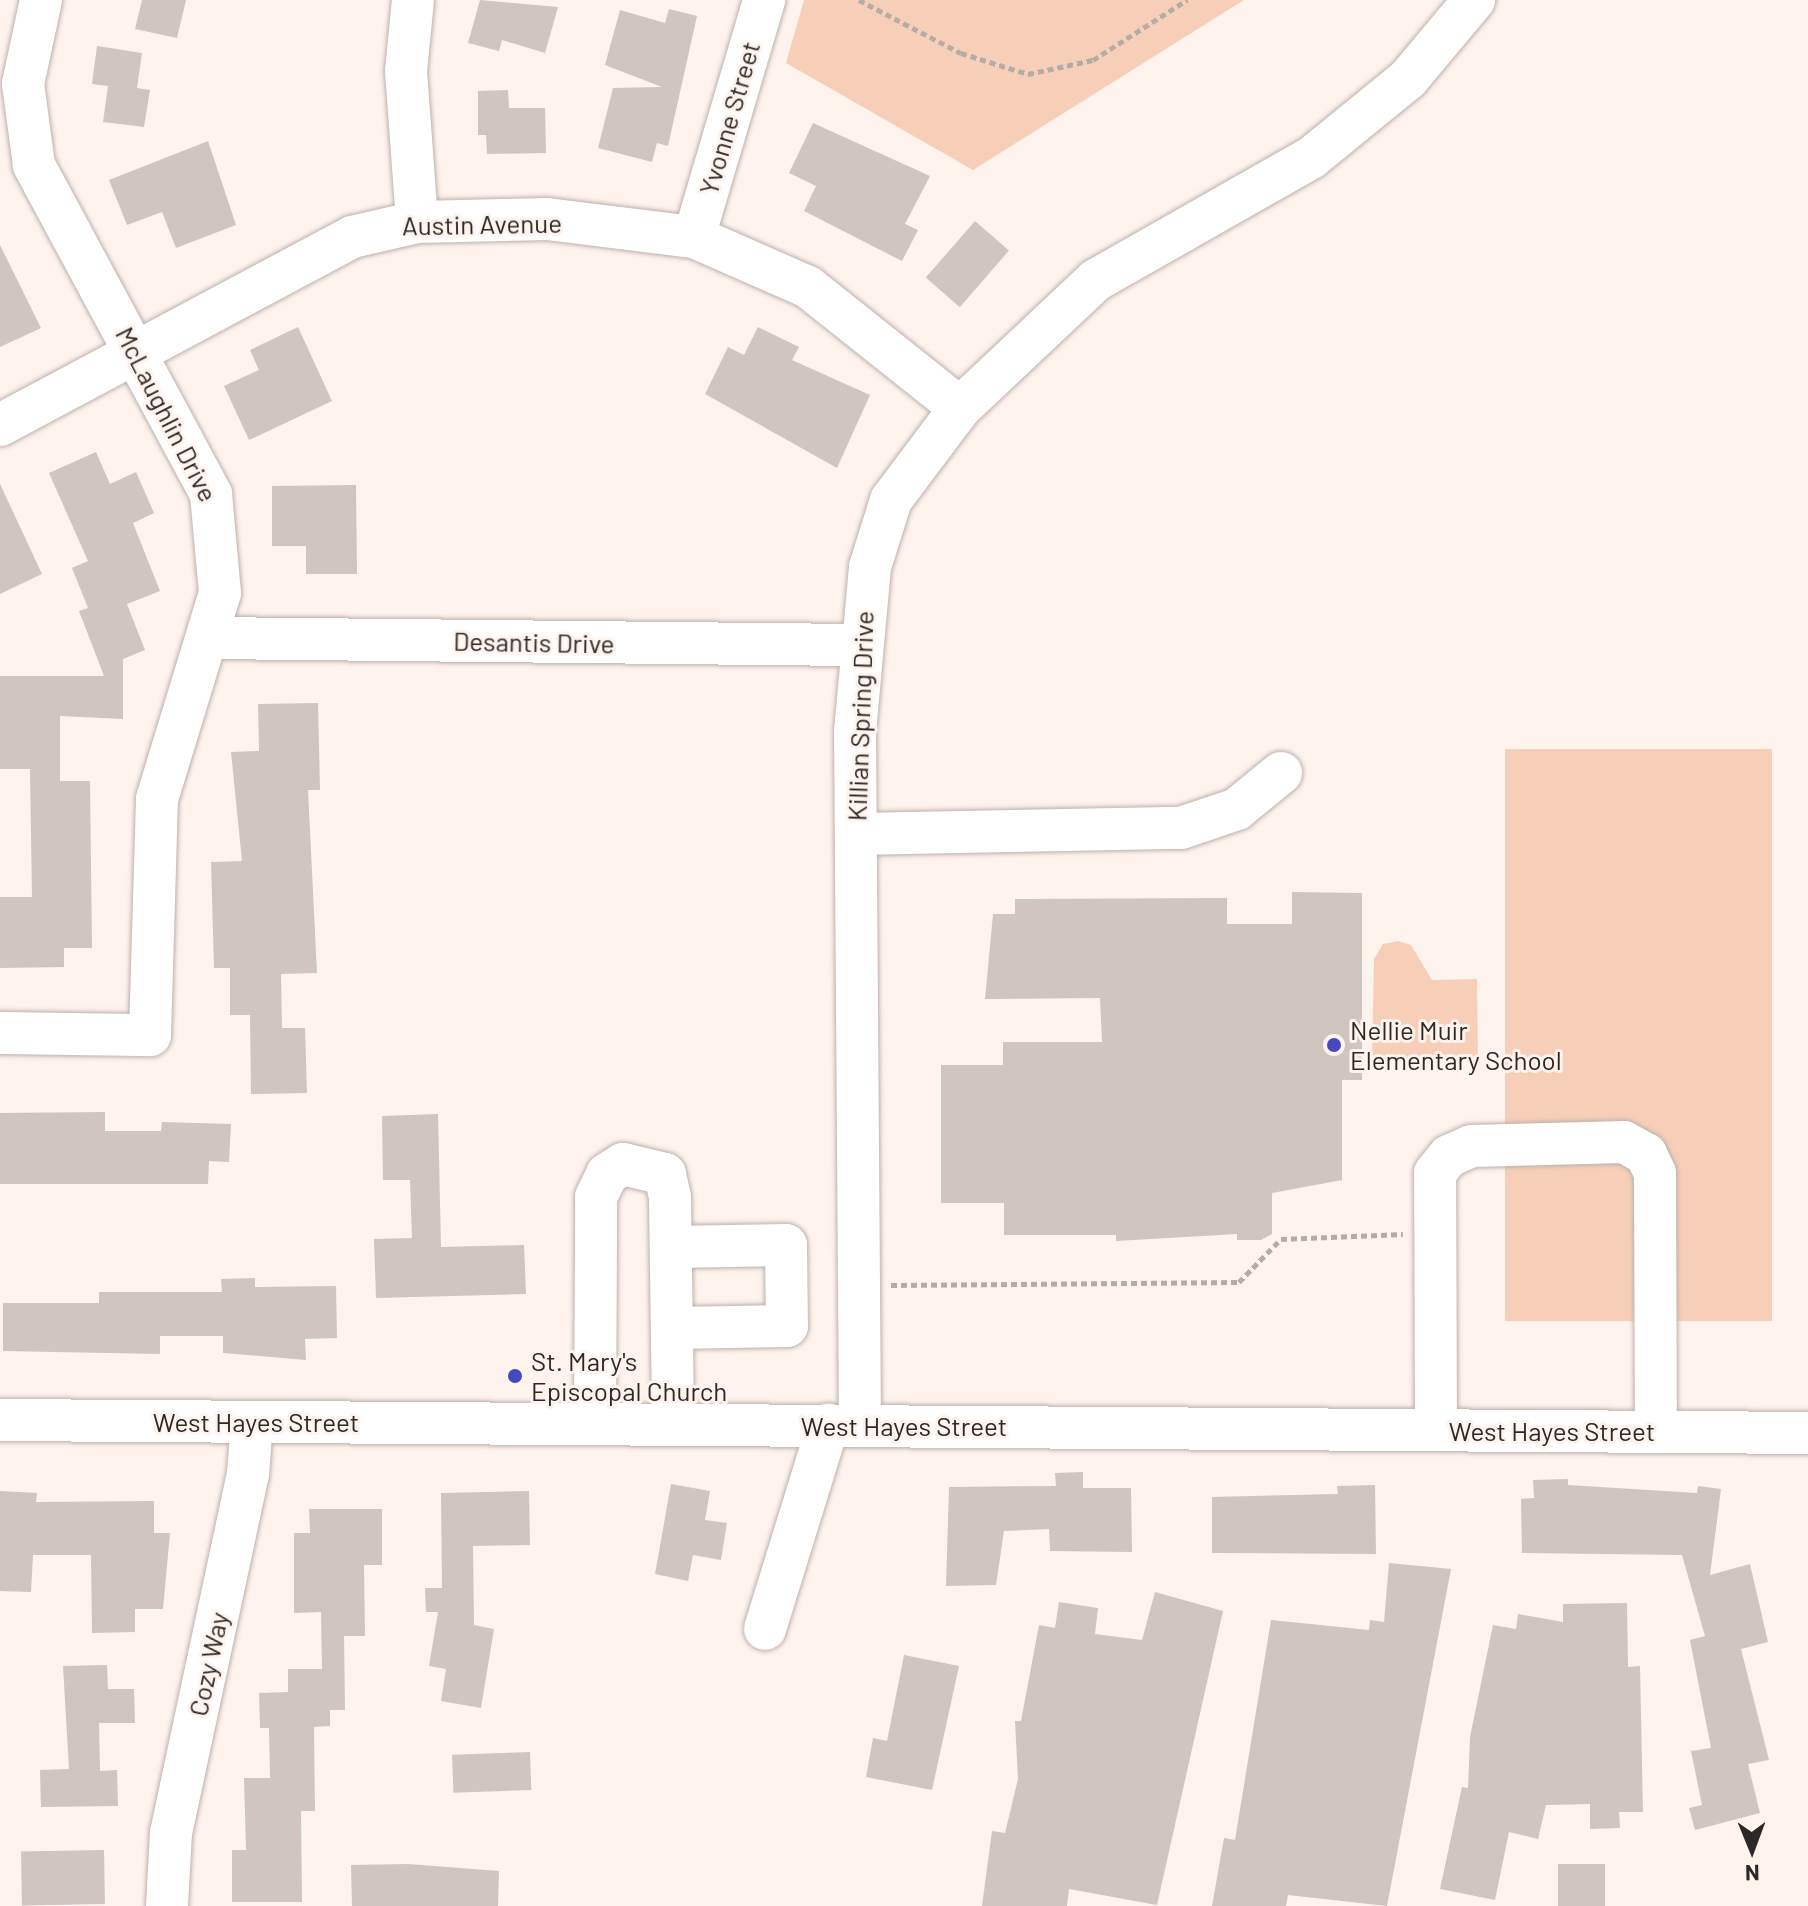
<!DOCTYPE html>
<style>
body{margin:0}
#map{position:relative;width:1808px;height:1906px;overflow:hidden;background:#fef3ed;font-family:Barlow,sans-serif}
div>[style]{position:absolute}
.green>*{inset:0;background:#f7cfb8;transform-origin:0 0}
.building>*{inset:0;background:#d0c5bf;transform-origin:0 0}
.path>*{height:5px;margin-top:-2.5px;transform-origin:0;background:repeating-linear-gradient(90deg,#b5aca8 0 6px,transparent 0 10px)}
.roads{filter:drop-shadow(0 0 2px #bcb1ac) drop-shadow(0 0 2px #bcb1ac)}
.minor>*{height:42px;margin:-21px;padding:0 21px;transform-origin:21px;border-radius:21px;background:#fff}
.dots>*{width:22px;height:22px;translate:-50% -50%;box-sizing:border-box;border:4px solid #fef3ed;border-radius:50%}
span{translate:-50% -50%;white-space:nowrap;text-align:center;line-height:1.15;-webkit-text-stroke:6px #fef3ed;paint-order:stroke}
.street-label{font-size:26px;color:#2c2826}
.poi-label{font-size:26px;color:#2c2826}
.left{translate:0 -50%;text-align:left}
.north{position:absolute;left:1712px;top:1810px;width:80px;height:80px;-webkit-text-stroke:6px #fef3ed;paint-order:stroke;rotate:179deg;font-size:22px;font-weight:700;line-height:32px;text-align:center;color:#2c2826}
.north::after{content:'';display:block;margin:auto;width:28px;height:36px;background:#2c2826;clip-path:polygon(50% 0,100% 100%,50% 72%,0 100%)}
</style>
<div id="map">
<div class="green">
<i style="clip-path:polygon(804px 0,1244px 0,973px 170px,786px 63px)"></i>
<i style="left:1772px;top:749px;width:572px;height:267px;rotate:90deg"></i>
<i style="clip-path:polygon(1398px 941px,1411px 945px,1432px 980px,1477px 979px,1478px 1059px,1372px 1061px,1374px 959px,1383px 944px)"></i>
</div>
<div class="building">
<i style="clip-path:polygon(142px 0,186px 0,177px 38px,135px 29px)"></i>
<i style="clip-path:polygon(480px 0,558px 7px,545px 53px,502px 40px,499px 51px,468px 43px)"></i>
<i style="clip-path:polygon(669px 9px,697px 16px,668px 146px,657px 143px,652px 162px,598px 148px,613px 88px,662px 87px,605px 65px,620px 10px,665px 23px)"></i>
<i style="clip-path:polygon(97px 46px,142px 53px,137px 88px,150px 90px,144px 127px,103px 122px,108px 86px,92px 84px)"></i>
<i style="clip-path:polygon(508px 90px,509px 108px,545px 108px,546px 153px,487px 154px,486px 135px,478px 135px,478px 91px)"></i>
<i style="clip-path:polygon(813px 123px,930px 176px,905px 224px,918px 230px,902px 261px,804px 211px,816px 186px,789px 173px)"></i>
<i style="clip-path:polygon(208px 141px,236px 225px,176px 248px,162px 212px,127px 225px,109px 180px)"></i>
<i style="left:975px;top:221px;width:45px;height:75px;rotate:41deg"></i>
<i style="clip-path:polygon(0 245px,41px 328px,0 347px)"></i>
<i style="clip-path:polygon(298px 327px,332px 401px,249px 440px,224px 386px,259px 370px,250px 350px)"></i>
<i style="clip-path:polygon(758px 327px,799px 347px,792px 360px,870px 395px,837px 468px,705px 394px,728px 347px,744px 355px)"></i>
<i style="clip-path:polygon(96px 452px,110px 484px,136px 472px,154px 513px,133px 523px,160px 591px,127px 604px,145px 650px,123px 659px,123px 719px,60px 716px,60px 781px,90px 781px,92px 948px,64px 948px,64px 967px,0 968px,0 897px,32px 897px,30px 769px,0 769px,0 676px,104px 676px,79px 611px,88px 608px,72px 568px,88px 561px,49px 473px)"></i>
<i style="clip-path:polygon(0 484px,42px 574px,0 594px)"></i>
<i style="clip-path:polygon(356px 485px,357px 574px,306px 574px,306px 546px,272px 546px,272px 486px)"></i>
<i style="clip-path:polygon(318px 703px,320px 790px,308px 790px,317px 973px,281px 974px,282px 1028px,305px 1028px,307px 1093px,251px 1094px,250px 1015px,230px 1015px,230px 968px,214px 968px,211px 862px,242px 861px,231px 752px,259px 751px,258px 704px)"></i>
<i style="clip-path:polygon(1292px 892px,1362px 893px,1362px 1080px,1342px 1080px,1342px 1180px,1272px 1193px,1272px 1234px,1261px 1240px,1237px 1240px,1237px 1234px,1116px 1241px,1116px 1235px,1004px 1235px,1004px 1203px,941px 1203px,941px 1065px,1003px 1065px,1003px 1042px,1102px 1042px,1100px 998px,985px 999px,993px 914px,1015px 914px,1015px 899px,1227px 898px,1227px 924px,1292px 924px)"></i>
<i style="clip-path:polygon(105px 1112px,105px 1131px,161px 1131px,162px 1122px,231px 1124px,229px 1162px,209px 1161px,208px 1184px,0 1184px,0 1113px)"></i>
<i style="clip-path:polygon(438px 1114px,441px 1247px,524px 1245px,526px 1294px,376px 1298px,374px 1239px,412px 1238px,410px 1180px,383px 1180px,382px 1116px)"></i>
<i style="clip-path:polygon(255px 1278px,255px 1287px,336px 1286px,337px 1338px,305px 1339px,306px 1360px,223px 1353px,223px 1336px,160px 1336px,160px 1354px,3px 1351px,3px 1303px,99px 1303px,99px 1292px,222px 1292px,221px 1279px)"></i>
<i style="clip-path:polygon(1083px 1472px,1083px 1488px,1131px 1488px,1132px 1552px,1050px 1551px,1049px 1529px,1004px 1531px,996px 1585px,946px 1586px,949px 1487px,1056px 1486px,1055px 1473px)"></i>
<i style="clip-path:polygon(1568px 1479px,1568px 1485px,1697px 1493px,1698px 1486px,1721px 1489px,1710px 1575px,1750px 1564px,1768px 1642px,1741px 1649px,1769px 1760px,1748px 1764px,1760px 1813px,1695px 1830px,1689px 1808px,1702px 1805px,1691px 1751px,1711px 1748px,1690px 1640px,1705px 1636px,1682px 1555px,1522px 1553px,1521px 1499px,1534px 1498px,1533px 1480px)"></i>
<i style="clip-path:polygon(671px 1484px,710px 1491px,705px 1520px,727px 1523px,721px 1560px,693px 1555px,688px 1581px,655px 1574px)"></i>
<i style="clip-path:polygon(1375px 1485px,1376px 1554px,1212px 1553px,1212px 1497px,1338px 1494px,1337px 1486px)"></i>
<i style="clip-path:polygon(0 1491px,37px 1493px,36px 1502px,154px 1501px,154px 1533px,170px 1533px,163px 1609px,135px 1609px,135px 1632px,92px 1633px,91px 1555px,33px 1555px,31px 1592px,0 1591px)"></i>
<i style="clip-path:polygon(529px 1491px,530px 1545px,473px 1546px,474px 1625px,494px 1629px,481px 1708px,441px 1701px,446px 1669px,429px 1666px,438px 1612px,426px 1612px,425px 1588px,442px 1588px,441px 1493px)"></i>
<i style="clip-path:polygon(309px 1509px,382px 1509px,382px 1565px,364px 1565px,365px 1636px,344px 1636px,345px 1710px,330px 1710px,330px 1726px,314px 1727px,315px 1811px,301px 1811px,302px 1902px,232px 1902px,232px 1850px,246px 1850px,244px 1778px,270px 1778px,269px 1728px,260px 1728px,259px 1693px,288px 1692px,288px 1669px,322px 1669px,321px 1612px,294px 1613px,294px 1533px,310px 1533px)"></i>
<i style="clip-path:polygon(1389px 1563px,1451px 1569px,1387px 1906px,1288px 1895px,1286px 1906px,1212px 1906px,1224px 1838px,1235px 1840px,1271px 1620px,1369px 1630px,1370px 1620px,1384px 1622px)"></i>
<i style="clip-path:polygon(1155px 1592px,1223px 1611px,1157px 1905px,1069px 1889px,1067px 1906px,982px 1906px,992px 1831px,1005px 1833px,1018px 1779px,1015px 1721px,1021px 1721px,1039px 1625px,1055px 1628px,1059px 1602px,1098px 1608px,1095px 1634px,1142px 1640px)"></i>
<i style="clip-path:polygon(1627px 1603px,1628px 1667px,1640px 1666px,1643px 1812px,1619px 1812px,1620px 1828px,1590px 1829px,1590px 1804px,1546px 1805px,1538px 1839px,1509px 1832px,1495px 1900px,1440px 1889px,1462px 1787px,1468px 1788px,1470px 1737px,1493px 1625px,1516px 1629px,1518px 1614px,1563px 1622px,1563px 1604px)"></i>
<i style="clip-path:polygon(904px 1655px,959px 1666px,932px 1790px,866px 1777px,873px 1738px,887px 1741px)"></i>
<i style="clip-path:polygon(107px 1665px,108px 1689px,134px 1689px,135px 1723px,99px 1723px,100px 1771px,117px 1770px,118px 1806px,41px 1807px,40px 1770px,69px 1769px,63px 1666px)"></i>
<i style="left:530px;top:1752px;width:38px;height:78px;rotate:88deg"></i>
<i style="left:104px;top:1850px;width:54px;height:83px;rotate:89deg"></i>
<i style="clip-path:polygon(408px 1864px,499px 1871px,498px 1906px,352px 1906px,351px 1865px)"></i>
<i style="left:1558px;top:1864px;width:47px;height:42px"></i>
</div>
<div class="path">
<i style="left:859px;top:0;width:115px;rotate:27.5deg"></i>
<i style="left:961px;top:53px;width:70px;rotate:17.4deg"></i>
<i style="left:1028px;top:74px;width:66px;rotate:-12.2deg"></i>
<i style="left:1093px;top:60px;width:112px;rotate:-32.6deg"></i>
<i style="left:891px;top:1285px;width:348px;rotate:-0.5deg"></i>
<i style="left:1239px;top:1282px;width:60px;rotate:-45.7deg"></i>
<i style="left:1281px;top:1239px;width:122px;rotate:-2.3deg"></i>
</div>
<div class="roads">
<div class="minor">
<i style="left:413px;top:0;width:71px;rotate:95.6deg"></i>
<i style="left:406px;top:71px;width:151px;rotate:85.8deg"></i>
<i style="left:694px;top:237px;width:247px;rotate:-73.5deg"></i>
<i style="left:0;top:425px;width:399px;rotate:-28.1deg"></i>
<i style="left:352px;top:237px;width:67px;rotate:-13deg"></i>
<i style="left:417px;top:222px;width:130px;rotate:-1.3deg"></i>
<i style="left:547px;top:219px;width:148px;rotate:7deg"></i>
<i style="left:694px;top:237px;width:124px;rotate:23.7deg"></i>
<i style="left:808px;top:287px;width:194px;rotate:38.5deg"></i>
<i style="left:209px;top:638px;width:650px;rotate:0.62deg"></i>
<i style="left:856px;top:834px;width:325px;rotate:-1.1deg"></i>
<i style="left:1181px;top:828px;width:59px;rotate:-18.7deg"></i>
<i style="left:1237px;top:809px;width:57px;rotate:-39.3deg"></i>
<i style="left:0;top:1033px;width:150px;rotate:0.8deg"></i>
<i style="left:150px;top:1035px;width:236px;rotate:-88.3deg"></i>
<i style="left:157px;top:799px;width:215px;rotate:-73deg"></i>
<i style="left:220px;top:593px;width:99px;rotate:-95.2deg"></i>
<i style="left:211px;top:494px;width:374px;rotate:-118.3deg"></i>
<i style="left:34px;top:165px;width:82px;rotate:-97.7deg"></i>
<i style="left:23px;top:84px;width:86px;rotate:-77.9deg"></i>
<i style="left:673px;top:1247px;width:113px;rotate:-1deg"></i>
<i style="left:786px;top:1245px;width:81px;rotate:89.3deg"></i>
<i style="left:787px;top:1326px;width:113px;rotate:179deg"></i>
<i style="left:0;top:1420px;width:1808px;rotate:0.41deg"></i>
<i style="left:595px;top:1424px;width:227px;rotate:-89.7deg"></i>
<i style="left:596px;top:1197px;width:25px;rotate:-64deg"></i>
<i style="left:607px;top:1174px;width:19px;rotate:-32deg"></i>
<i style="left:623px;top:1164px;width:43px;rotate:13.4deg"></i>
<i style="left:665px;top:1174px;width:24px;rotate:78deg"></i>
<i style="left:670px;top:1197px;width:227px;rotate:89.2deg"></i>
<i style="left:860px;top:1426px;width:694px;rotate:-90.41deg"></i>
<i style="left:855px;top:732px;width:166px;rotate:-84.8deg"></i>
<i style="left:870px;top:567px;width:70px;rotate:-72.6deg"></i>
<i style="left:891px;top:500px;width:115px;rotate:-53.1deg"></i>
<i style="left:960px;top:408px;width:187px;rotate:-43.3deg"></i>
<i style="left:1096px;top:280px;width:247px;rotate:-29.6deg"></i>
<i style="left:1311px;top:158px;width:125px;rotate:-39.2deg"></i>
<i style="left:1408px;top:79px;width:103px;rotate:-50.1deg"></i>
<i style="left:1436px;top:1430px;width:257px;rotate:-90.2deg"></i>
<i style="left:1435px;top:1173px;width:22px;rotate:-51deg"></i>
<i style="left:1449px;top:1156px;width:24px;rotate:-24deg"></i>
<i style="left:1471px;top:1146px;width:153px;rotate:-1.5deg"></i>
<i style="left:1624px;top:1142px;width:25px;rotate:29deg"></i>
<i style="left:1646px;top:1154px;width:21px;rotate:65deg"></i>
<i style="left:1655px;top:1173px;width:259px;rotate:89.8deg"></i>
<i style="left:765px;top:1629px;width:214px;rotate:-72.8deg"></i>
<i style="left:167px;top:1906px;width:73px;rotate:-86.9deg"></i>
<i style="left:171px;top:1833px;width:366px;rotate:-77.9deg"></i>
<i style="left:248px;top:1475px;width:53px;rotate:-85.7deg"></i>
</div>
</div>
<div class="dots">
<i style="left:1334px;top:1045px;background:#4649bf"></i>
<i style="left:515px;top:1376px;background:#4649bf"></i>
</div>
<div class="street-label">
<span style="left:729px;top:118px;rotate:-74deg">Yvonne Street</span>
<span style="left:482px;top:224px;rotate:-1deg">Austin Avenue</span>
<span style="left:167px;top:414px;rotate:63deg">McLaughlin Drive</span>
<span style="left:534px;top:642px;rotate:1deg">Desantis Drive</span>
<span style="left:860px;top:716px;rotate:-88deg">Killian Spring Drive</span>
<span style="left:256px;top:1422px">West Hayes Street</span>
<span style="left:904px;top:1426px">West Hayes Street</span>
<span style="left:1552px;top:1431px">West Hayes Street</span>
<span style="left:208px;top:1664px;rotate:-78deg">Cozy Way</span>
</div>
<div class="poi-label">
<span class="left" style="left:1350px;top:1045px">Nellie Muir<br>Elementary School</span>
<span class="left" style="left:531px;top:1376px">St. Mary's<br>Episcopal Church</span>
</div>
<div class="north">N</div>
</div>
